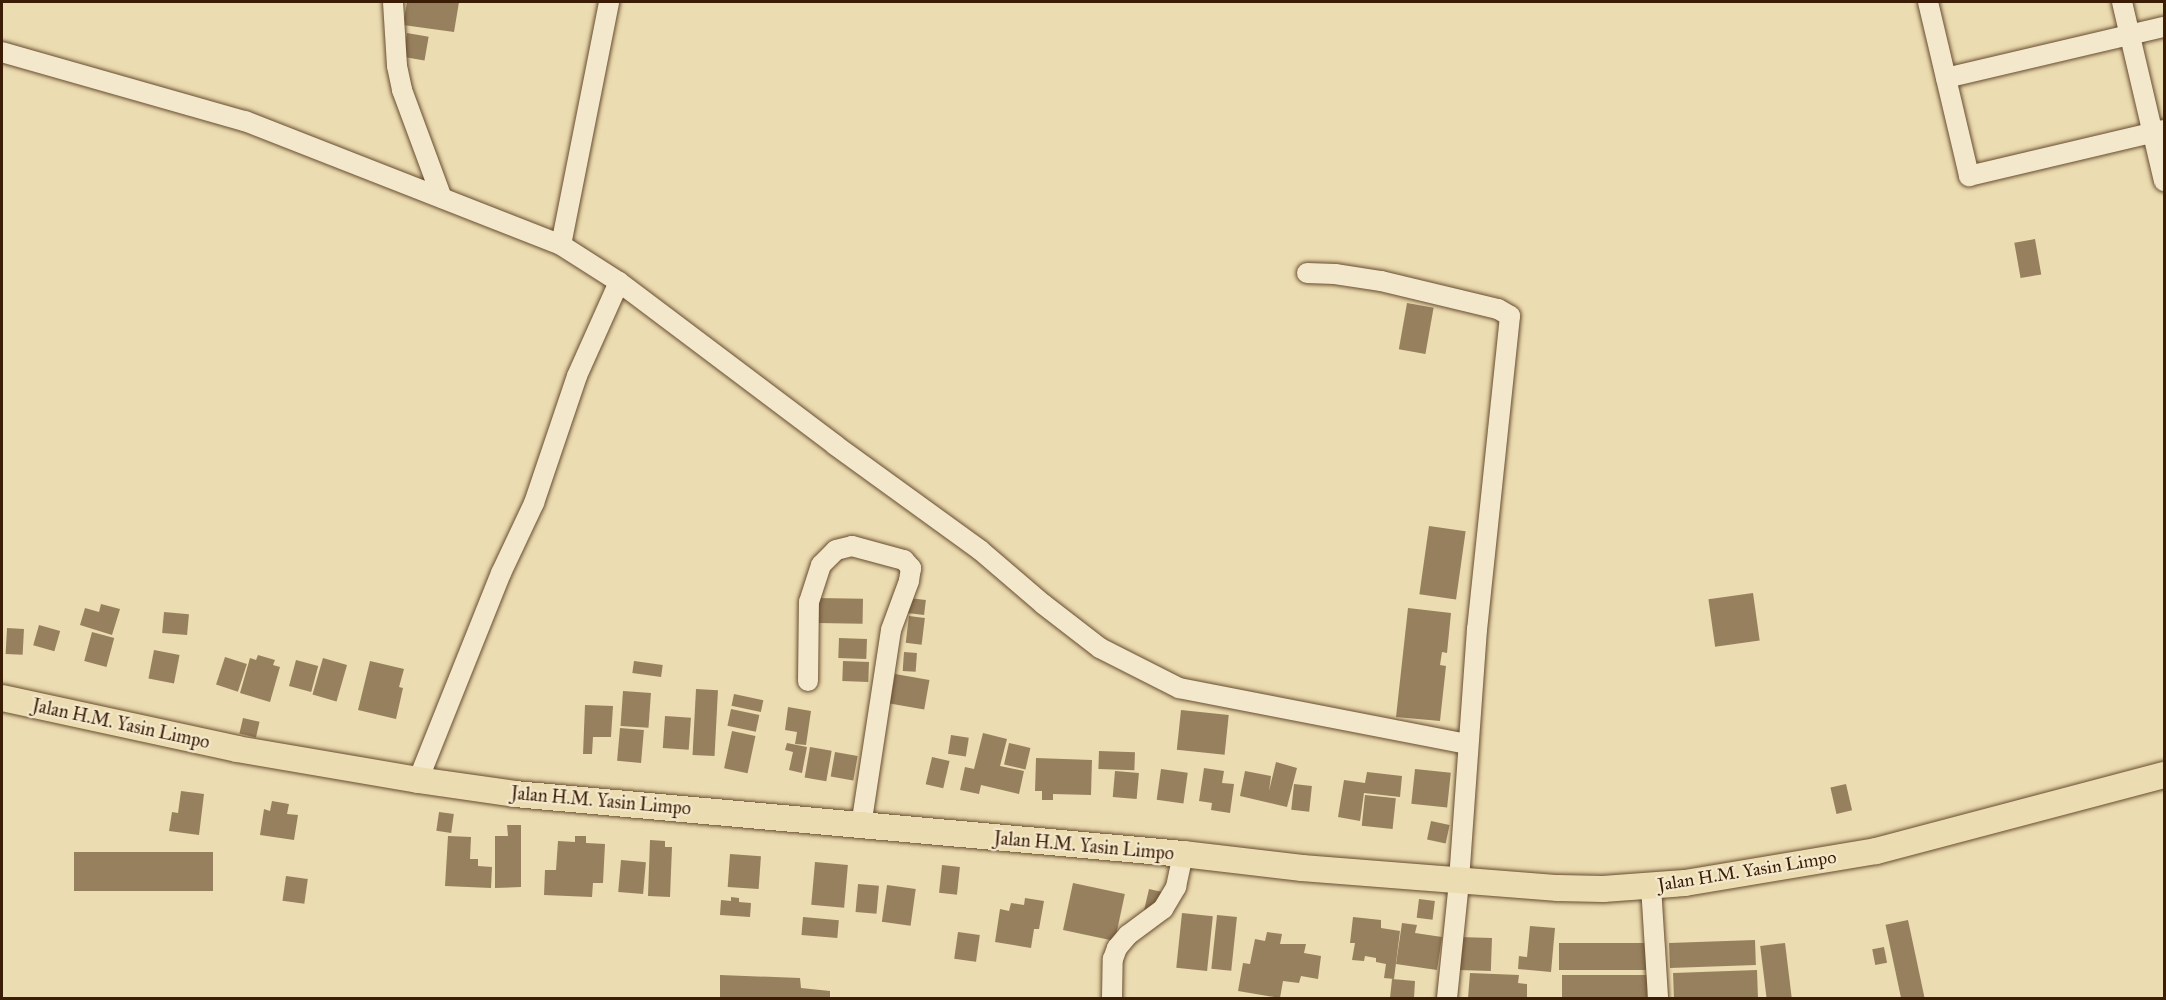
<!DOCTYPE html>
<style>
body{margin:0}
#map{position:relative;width:2166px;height:1000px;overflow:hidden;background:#ecdcb1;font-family:"IM FELL Great Primer",serif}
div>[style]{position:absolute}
.building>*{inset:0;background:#97805e;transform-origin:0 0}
.roads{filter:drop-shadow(0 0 2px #674c2f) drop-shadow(0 0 2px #674c2f)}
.minor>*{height:20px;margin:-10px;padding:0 10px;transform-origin:10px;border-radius:10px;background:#f3e8cc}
.major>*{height:26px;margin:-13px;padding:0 13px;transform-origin:13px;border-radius:13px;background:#ecdcb1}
span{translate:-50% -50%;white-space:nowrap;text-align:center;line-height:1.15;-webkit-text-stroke:4.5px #f3e8cc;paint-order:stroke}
.street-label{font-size:18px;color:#3b1c04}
.frame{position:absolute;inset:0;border:3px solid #3b1c04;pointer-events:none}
</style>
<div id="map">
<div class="building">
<i style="clip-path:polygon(407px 2px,459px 2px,454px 32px,403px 25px)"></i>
<i style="left:407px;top:33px;width:22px;height:24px;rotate:10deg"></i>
<i style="left:2035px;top:239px;width:36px;height:21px;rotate:80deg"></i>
<i style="left:1407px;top:303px;width:27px;height:47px;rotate:10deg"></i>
<i style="left:1429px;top:526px;width:37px;height:69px;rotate:8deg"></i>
<i style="left:1753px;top:593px;width:48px;height:45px;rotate:82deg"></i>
<i style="left:818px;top:598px;width:45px;height:25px;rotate:1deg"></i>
<i style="left:909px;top:598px;width:17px;height:15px;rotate:7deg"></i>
<i style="clip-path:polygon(101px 604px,120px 609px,112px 635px,80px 625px,85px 608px,99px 612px)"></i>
<i style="clip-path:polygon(1408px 608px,1451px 613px,1447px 653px,1442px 652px,1440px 665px,1446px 666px,1440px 721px,1396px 717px)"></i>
<i style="left:164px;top:612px;width:25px;height:21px;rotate:5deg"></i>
<i style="left:909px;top:616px;width:16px;height:27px;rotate:7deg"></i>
<i style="left:39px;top:625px;width:22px;height:21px;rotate:16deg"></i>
<i style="left:7px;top:628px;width:17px;height:26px;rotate:3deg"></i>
<i style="left:92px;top:632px;width:23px;height:30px;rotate:15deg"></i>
<i style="left:839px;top:638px;width:28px;height:20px;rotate:2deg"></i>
<i style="left:154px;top:650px;width:26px;height:29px;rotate:11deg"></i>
<i style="left:904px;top:652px;width:13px;height:19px;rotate:4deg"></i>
<i style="clip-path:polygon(258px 655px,275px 660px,273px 665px,280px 667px,270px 702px,240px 693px,250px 658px,256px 660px)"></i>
<i style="left:225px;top:657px;width:23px;height:29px;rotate:18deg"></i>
<i style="left:323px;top:658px;width:25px;height:38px;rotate:16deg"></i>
<i style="left:296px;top:660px;width:23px;height:27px;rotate:15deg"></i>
<i style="clip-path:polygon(370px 661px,404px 669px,399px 687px,403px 688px,396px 719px,358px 710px)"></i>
<i style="left:634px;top:661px;width:29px;height:12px;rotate:8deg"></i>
<i style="left:843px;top:661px;width:26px;height:20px;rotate:2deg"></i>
<i style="left:895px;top:674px;width:35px;height:30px;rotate:10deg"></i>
<i style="left:696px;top:689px;width:22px;height:66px;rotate:3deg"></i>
<i style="left:623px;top:691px;width:28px;height:35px;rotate:4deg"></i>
<i style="left:734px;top:694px;width:30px;height:12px;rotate:12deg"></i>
<i style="clip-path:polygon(585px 705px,613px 706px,611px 737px,593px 737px,592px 754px,583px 754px)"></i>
<i style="clip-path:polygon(788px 707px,811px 711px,806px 745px,795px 744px,797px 732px,785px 730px)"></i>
<i style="left:731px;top:709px;width:29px;height:17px;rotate:12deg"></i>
<i style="left:1181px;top:710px;width:48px;height:40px;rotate:6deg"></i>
<i style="left:665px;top:716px;width:26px;height:32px;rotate:4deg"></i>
<i style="left:243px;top:718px;width:17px;height:16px;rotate:13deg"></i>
<i style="left:620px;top:728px;width:24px;height:33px;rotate:5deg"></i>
<i style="left:732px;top:731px;width:24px;height:38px;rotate:12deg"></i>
<i style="clip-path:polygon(983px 733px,1007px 739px,1000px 766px,1024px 771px,1019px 794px,981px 785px,979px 794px,960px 790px,965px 767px,974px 769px)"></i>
<i style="left:951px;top:735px;width:18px;height:19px;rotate:9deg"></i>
<i style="clip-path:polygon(787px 743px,807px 747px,802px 773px,789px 770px,793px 752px,785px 750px)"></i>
<i style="left:1009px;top:743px;width:22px;height:22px;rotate:13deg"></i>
<i style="left:810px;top:747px;width:22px;height:31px;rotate:10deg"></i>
<i style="left:1099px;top:751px;width:36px;height:18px;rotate:2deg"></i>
<i style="left:835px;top:752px;width:23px;height:25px;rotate:10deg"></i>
<i style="left:932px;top:757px;width:18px;height:28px;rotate:13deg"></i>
<i style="clip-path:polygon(1036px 758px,1092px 760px,1091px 795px,1053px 794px,1053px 800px,1042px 800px,1042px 791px,1035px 791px)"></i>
<i style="clip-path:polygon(1276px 762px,1297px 768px,1287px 807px,1240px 796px,1245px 771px,1271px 776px,1269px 791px)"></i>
<i style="clip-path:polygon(1204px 768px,1224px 771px,1222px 783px,1234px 784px,1230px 813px,1211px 810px,1212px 803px,1199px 801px)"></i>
<i style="left:1161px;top:769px;width:27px;height:31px;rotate:8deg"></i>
<i style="left:1415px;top:769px;width:36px;height:35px;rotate:6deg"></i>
<i style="left:1115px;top:771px;width:24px;height:26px;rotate:5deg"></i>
<i style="clip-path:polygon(1367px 772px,1402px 776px,1400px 797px,1364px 793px,1360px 821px,1338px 817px,1344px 780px,1365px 783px)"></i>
<i style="left:1294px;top:784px;width:18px;height:26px;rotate:6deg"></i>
<i style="left:1846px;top:784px;width:27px;height:16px;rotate:77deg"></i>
<i style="clip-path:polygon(181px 791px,204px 794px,199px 835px,169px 831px,172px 812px,178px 813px)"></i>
<i style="left:1365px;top:795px;width:31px;height:31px;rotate:6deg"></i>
<i style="clip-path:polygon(272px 801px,289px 804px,287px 814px,298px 815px,294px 840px,260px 835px,264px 809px,270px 811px)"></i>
<i style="left:439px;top:812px;width:15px;height:19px;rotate:8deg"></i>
<i style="left:1431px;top:821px;width:19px;height:19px;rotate:12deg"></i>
<i style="clip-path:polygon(507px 825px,521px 825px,521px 887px,495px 888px,495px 836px,508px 836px)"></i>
<i style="clip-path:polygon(448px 836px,471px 837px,470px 859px,478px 859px,478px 866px,492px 867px,491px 888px,445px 886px)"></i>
<i style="clip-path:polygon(575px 836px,586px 836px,586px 843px,605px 844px,603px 883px,593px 883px,592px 897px,544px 895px,545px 870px,556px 870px,558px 841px,575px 842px)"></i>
<i style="clip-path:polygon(650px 840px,665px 841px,665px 847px,672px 847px,670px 897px,648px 896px)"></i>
<i style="left:74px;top:852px;width:139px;height:39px"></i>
<i style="left:730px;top:854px;width:31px;height:33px;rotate:4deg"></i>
<i style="left:621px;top:860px;width:25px;height:32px;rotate:5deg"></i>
<i style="left:815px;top:862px;width:33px;height:43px;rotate:5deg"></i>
<i style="left:942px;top:865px;width:18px;height:28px;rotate:6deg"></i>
<i style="left:286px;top:876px;width:22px;height:25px;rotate:8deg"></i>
<i style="left:1073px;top:883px;width:53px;height:48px;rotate:12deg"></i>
<i style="left:858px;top:884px;width:21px;height:28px;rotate:5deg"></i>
<i style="left:887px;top:885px;width:29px;height:37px;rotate:8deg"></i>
<i style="left:1149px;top:889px;width:17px;height:23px;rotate:13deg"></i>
<i style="clip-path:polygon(731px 897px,739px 898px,739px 902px,751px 903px,750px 917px,720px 915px,721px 900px,731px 901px)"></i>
<i style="clip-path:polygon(1025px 898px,1044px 901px,1039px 929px,1034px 929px,1031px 948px,995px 942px,1000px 909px,1009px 911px,1011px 903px,1024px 905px)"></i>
<i style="left:1419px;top:899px;width:16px;height:19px;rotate:7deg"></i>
<i style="left:1182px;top:913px;width:31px;height:55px;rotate:6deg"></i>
<i style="left:1217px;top:915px;width:20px;height:54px;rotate:6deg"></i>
<i style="left:803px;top:917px;width:36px;height:18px;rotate:5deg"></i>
<i style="clip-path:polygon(1353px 917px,1381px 920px,1381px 928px,1400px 931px,1394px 979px,1384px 978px,1386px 964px,1376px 962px,1376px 958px,1365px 956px,1364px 961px,1352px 960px,1355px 943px,1350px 943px)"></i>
<i style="left:1908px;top:920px;width:80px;height:23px;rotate:78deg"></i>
<i style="clip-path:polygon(1402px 923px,1417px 925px,1415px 933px,1442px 937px,1437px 970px,1396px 964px)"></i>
<i style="clip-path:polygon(1530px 926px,1555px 928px,1551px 972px,1518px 969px,1519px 956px,1527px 957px)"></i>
<i style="left:958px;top:932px;width:22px;height:27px;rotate:8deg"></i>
<i style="clip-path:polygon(1267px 932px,1282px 934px,1280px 944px,1306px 944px,1304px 953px,1321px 956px,1318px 979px,1301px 976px,1299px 983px,1283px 981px,1280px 998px,1238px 991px,1243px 963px,1250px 964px,1255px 939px,1265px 941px)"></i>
<i style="left:1460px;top:937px;width:32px;height:33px;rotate:2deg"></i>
<i style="left:1755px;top:940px;width:25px;height:86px;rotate:88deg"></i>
<i style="left:1646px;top:943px;width:27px;height:87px;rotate:90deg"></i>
<i style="left:1785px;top:943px;width:55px;height:25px;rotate:83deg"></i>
<i style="left:1884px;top:947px;width:16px;height:12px;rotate:79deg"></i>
<i style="left:1757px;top:970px;width:28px;height:84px;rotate:88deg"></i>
<i style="clip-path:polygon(1470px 973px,1519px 975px,1518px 983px,1527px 984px,1527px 998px,1468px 998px)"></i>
<i style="clip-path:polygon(720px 975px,800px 978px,801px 988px,830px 991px,830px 998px,720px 998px)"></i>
<i style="left:1647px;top:975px;width:23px;height:85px;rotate:90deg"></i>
<i style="clip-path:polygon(1392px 979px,1415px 981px,1414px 998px,1390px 998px)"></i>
</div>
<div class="roads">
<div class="minor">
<i style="left:393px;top:2px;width:64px;rotate:86.4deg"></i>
<i style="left:397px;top:66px;width:25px;rotate:78deg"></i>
<i style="left:402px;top:90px;width:115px;rotate:69.7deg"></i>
<i style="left:1928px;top:2px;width:179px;rotate:76.7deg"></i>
<i style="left:1969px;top:176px;width:200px;rotate:-13.3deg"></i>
<i style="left:2122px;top:2px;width:184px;rotate:76.8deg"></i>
<i style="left:2px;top:52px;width:253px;rotate:15.9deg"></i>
<i style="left:245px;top:121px;width:339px;rotate:21.4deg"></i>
<i style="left:561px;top:245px;width:69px;rotate:32.5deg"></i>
<i style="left:619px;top:282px;width:103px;rotate:114.1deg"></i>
<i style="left:577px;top:376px;width:134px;rotate:108.7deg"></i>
<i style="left:534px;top:503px;width:77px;rotate:115.2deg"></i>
<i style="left:501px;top:573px;width:223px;rotate:111.8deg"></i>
<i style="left:1946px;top:78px;width:224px;rotate:-13.2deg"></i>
<i style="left:561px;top:245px;width:248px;rotate:-78.8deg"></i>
<i style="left:1307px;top:273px;width:28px;rotate:2deg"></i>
<i style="left:1335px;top:274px;width:47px;rotate:8.7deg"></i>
<i style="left:1381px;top:281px;width:120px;rotate:13.5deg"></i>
<i style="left:1498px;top:309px;width:14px;rotate:30deg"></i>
<i style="left:1510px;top:316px;width:315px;rotate:96deg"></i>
<i style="left:1477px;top:629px;width:254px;rotate:94.1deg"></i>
<i style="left:1459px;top:882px;width:117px;rotate:95.9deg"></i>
<i style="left:619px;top:282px;width:271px;rotate:37deg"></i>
<i style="left:835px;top:445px;width:179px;rotate:35.9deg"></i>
<i style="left:980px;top:550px;width:83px;rotate:40.6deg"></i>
<i style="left:1043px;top:604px;width:72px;rotate:37.7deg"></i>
<i style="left:1100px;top:648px;width:89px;rotate:26.9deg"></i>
<i style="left:1179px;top:688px;width:294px;rotate:11deg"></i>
<i style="left:808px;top:681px;width:79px;rotate:-89.3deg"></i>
<i style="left:809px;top:602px;width:39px;rotate:-72deg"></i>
<i style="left:821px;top:565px;width:21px;rotate:-45deg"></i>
<i style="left:836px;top:550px;width:16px;rotate:-14deg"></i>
<i style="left:852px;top:546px;width:54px;rotate:15.1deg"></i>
<i style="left:904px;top:560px;width:11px;rotate:49deg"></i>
<i style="left:911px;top:568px;width:13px;rotate:99deg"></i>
<i style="left:909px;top:581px;width:52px;rotate:110.2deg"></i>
<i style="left:891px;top:630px;width:198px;rotate:98.7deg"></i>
<i style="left:1651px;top:886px;width:112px;rotate:86.4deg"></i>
<i style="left:1112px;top:998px;width:39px;rotate:-89deg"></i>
<i style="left:1113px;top:959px;width:12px;rotate:-70deg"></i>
<i style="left:1117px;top:948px;width:17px;rotate:-50deg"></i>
<i style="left:1128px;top:935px;width:44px;rotate:-36.6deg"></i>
<i style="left:1163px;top:909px;width:26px;rotate:-59deg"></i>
<i style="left:1176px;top:887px;width:34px;rotate:-78deg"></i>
</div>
<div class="major">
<i style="left:2px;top:698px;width:240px;rotate:12.2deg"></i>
<i style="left:237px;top:749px;width:184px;rotate:9.7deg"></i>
<i style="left:418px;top:780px;width:98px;rotate:8.2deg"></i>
<i style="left:515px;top:794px;width:671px;rotate:5.13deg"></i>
<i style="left:1183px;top:854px;width:120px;rotate:6.7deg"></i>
<i style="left:1302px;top:868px;width:257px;rotate:4.5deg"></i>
<i style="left:1558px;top:888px;width:45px;rotate:1.3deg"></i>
<i style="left:1603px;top:889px;width:82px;rotate:-4.2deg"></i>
<i style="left:1685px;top:883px;width:194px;rotate:-9.5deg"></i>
<i style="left:1876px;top:851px;width:298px;rotate:-14.8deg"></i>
</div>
</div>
<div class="street-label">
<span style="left:121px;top:724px;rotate:12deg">Jalan H.M. Yasin Limpo</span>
<span style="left:601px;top:801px;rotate:5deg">Jalan H.M. Yasin Limpo</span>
<span style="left:1084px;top:846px;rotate:5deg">Jalan H.M. Yasin Limpo</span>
<span style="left:1747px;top:871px;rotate:-9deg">Jalan H.M. Yasin Limpo</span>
</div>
<div class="frame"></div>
</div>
